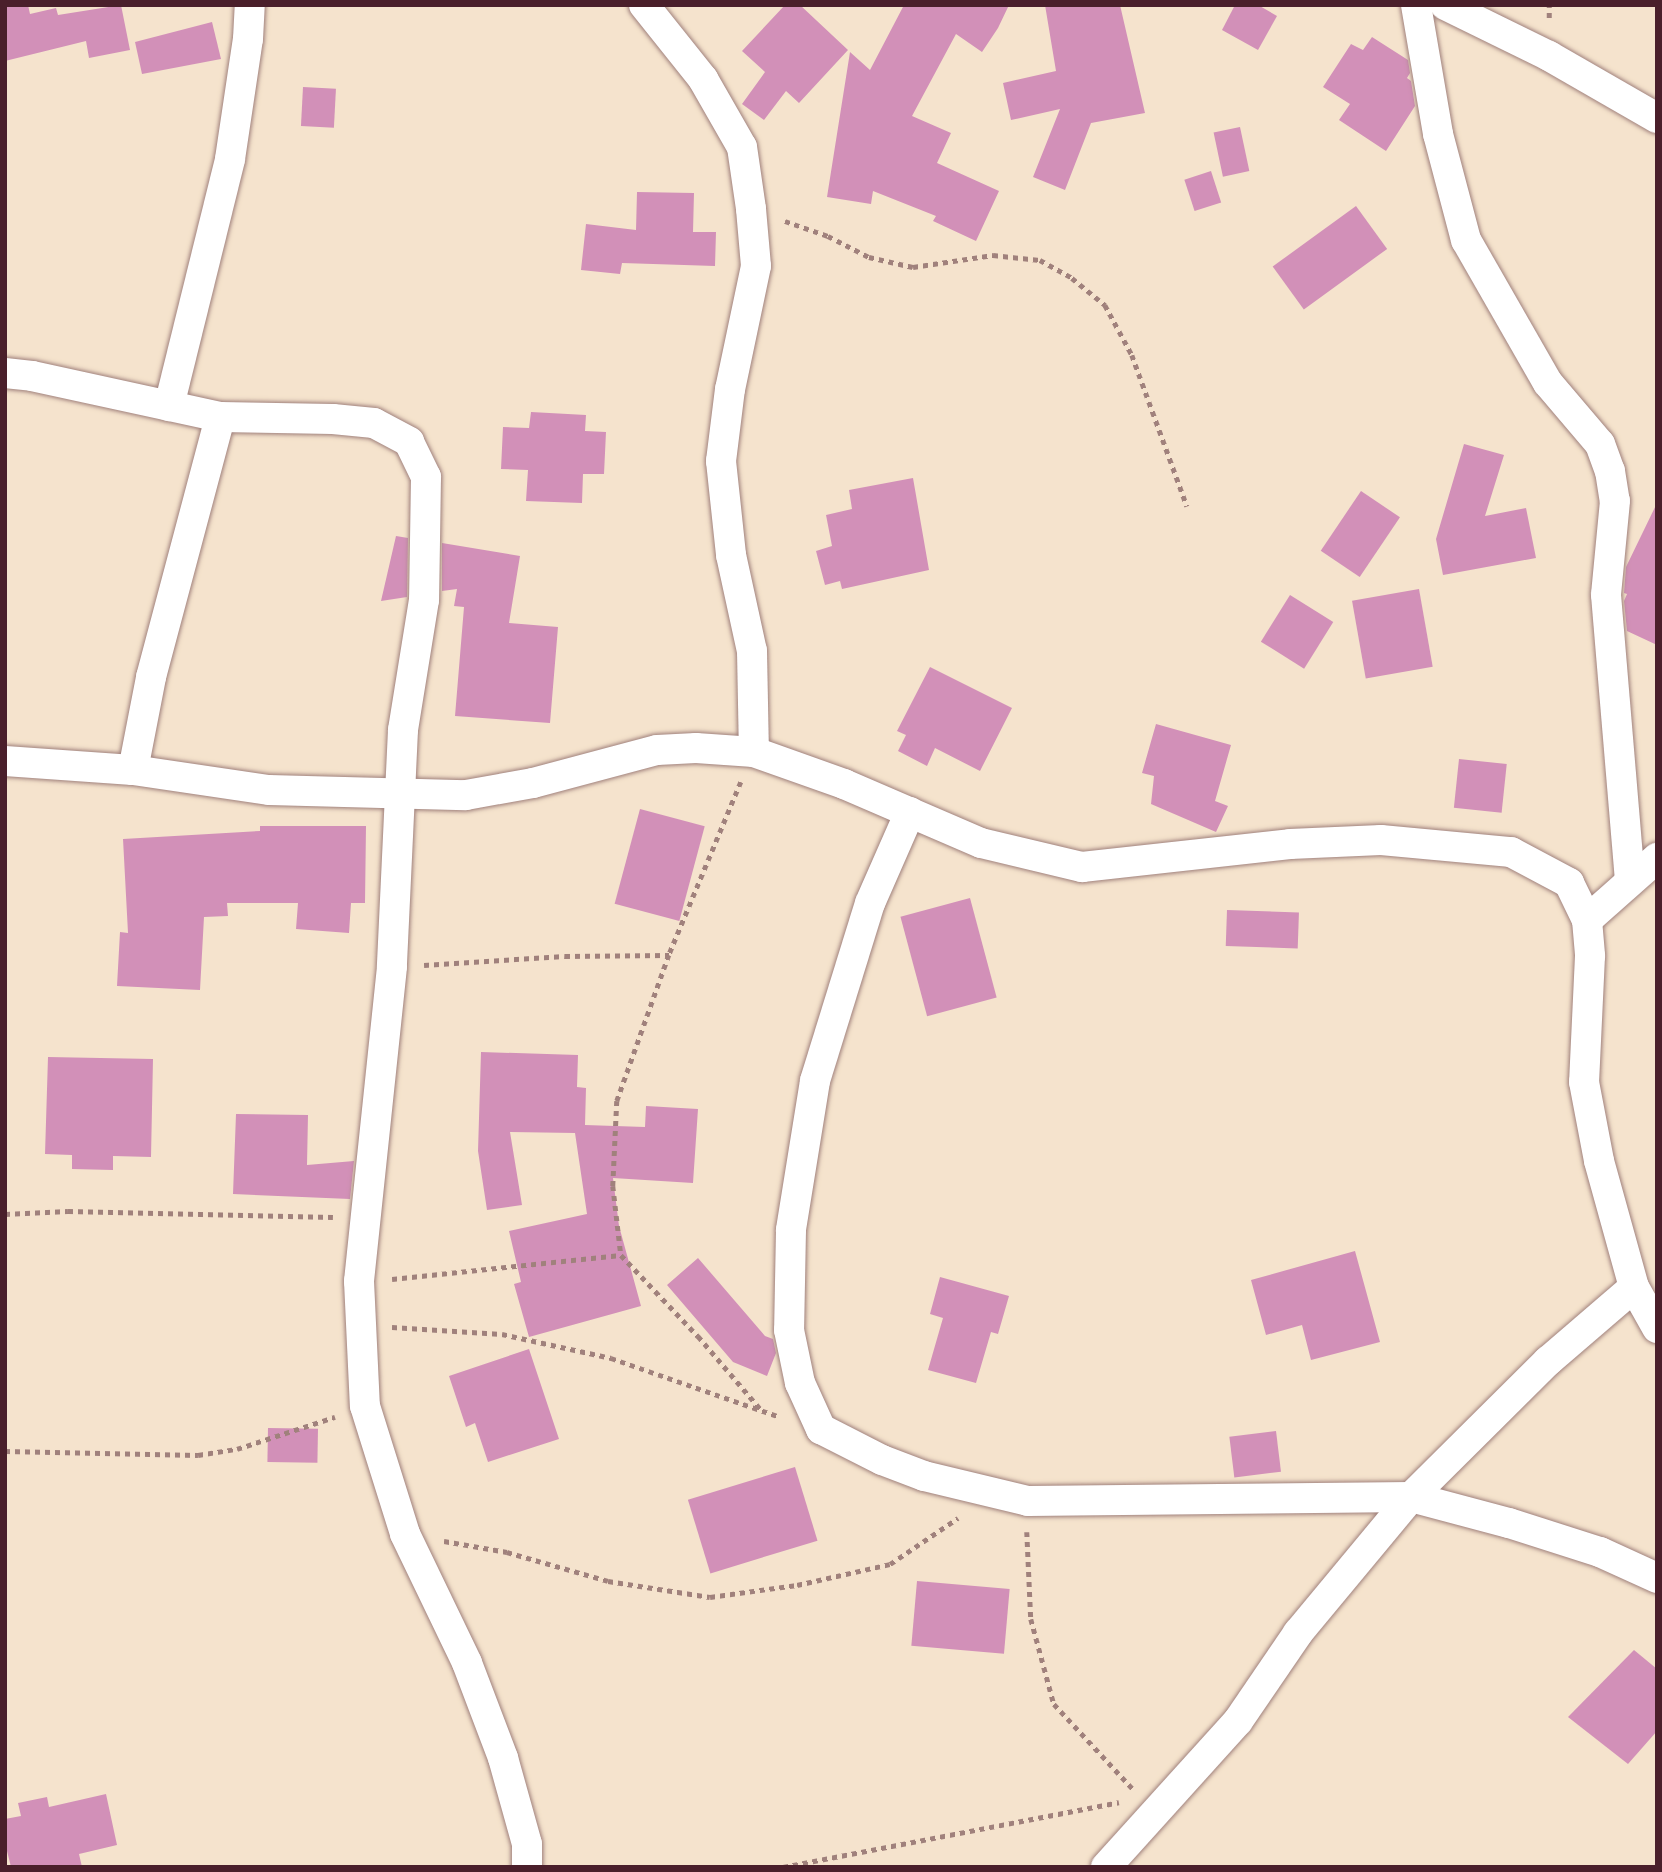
<!DOCTYPE html>
<style>
body{margin:0}
#map{position:relative;width:1662px;height:1872px;overflow:hidden;background:#f5e3cd;font-family:Sriracha,sans-serif}
div>[style]{position:absolute}
.building>*{inset:0;background:#d290b8;transform-origin:0 0}
.path>*{height:4.5px;margin-top:-2.25px;transform-origin:0;background:repeating-linear-gradient(90deg,#a0817c 0 5px,transparent 0 10px)}
.roads{filter:drop-shadow(0 0 2px #a0817c) drop-shadow(0 0 2px #a0817c)}
.minor>*{height:30px;margin:-15px;padding:0 15px;transform-origin:15px;border-radius:15px;background:#fff}
span{translate:-50% -50%;white-space:nowrap;text-align:center;line-height:1.15;-webkit-text-stroke:7px #f7f3e8;paint-order:stroke}
.frame{position:absolute;inset:0;border:7px solid #4a1f2b;pointer-events:none}
</style>
<div id="map">
<div class="building">
<i style="clip-path:polygon(5px 5px,28px 5px,30px 14px,56px 8px,58px 15px,121px 5px,130px 50px,89px 58px,86px 41px,5px 61px)"></i>
<i style="clip-path:polygon(785px 5px,800px 5px,848px 50px,799px 103px,786px 91px,764px 120px,742px 104px,765px 72px,742px 51px)"></i>
<i style="clip-path:polygon(904px 5px,1009px 5px,998px 28px,982px 52px,956px 34px,912px 116px,951px 133px,937px 163px,999px 191px,976px 241px,933px 221px,936px 216px,873px 191px,871px 204px,827px 197px,850px 52px,870px 70px)"></i>
<i style="clip-path:polygon(1045px 5px,1120px 5px,1145px 113px,1091px 123px,1065px 190px,1033px 177px,1060px 109px,1011px 120px,1003px 83px,1056px 71px)"></i>
<i style="clip-path:polygon(1235px 5px,1258px 5px,1277px 16px,1258px 50px,1222px 30px)"></i>
<i style="clip-path:polygon(212px 22px,221px 59px,142px 74px,135px 42px)"></i>
<i style="clip-path:polygon(1372px 37px,1408px 60px,1410px 73px,1407px 78px,1411px 81px,1415px 106px,1386px 151px,1339px 120px,1350px 104px,1323px 87px,1351px 44px,1363px 50px)"></i>
<i style="left:303px;top:87px;width:33px;height:39px;rotate:3deg"></i>
<i style="left:1240px;top:127px;width:45px;height:27px;rotate:78deg"></i>
<i style="left:1211px;top:171px;width:33px;height:28px;rotate:72deg"></i>
<i style="clip-path:polygon(637px 192px,694px 193px,693px 232px,716px 232px,715px 266px,622px 263px,620px 274px,581px 270px,586px 224px,636px 230px)"></i>
<i style="left:1356px;top:206px;width:53px;height:103px;rotate:54deg"></i>
<i style="clip-path:polygon(531px 412px,586px 415px,585px 431px,606px 432px,604px 474px,583px 474px,582px 503px,526px 501px,528px 470px,501px 469px,503px 427px,529px 428px)"></i>
<i style="clip-path:polygon(1464px 444px,1504px 455px,1485px 516px,1526px 508px,1536px 558px,1443px 575px,1436px 539px)"></i>
<i style="clip-path:polygon(913px 478px,929px 570px,842px 589px,840px 581px,825px 585px,816px 551px,832px 546px,826px 515px,852px 509px,849px 490px)"></i>
<i style="left:1361px;top:491px;width:47px;height:72px;rotate:34deg"></i>
<i style="clip-path:polygon(1657px 503px,1657px 645px,1627px 631px,1624px 601px,1627px 594px,1624px 593px,1626px 567px)"></i>
<i style="clip-path:polygon(396px 536px,408px 538px,407px 597px,381px 601px)"></i>
<i style="clip-path:polygon(442px 543px,520px 556px,509px 623px,558px 627px,550px 723px,455px 716px,464px 607px,454px 606px,457px 589px,442px 591px)"></i>
<i style="left:1419px;top:589px;width:79px;height:68px;rotate:80deg"></i>
<i style="left:1290px;top:595px;width:51px;height:55px;rotate:32deg"></i>
<i style="clip-path:polygon(930px 667px,1012px 708px,980px 771px,935px 748px,927px 766px,898px 751px,906px 735px,897px 731px)"></i>
<i style="clip-path:polygon(1156px 724px,1231px 745px,1215px 801px,1228px 806px,1216px 832px,1151px 804px,1154px 776px,1142px 773px)"></i>
<i style="left:1459px;top:759px;width:48px;height:49px;rotate:6deg"></i>
<i style="left:640px;top:809px;width:67px;height:98px;rotate:15deg"></i>
<i style="clip-path:polygon(260px 826px,366px 826px,365px 903px,351px 903px,349px 933px,296px 929px,298px 903px,227px 903px,228px 916px,204px 917px,200px 990px,117px 986px,120px 932px,128px 933px,123px 839px,260px 831px)"></i>
<i style="left:970px;top:898px;width:103px;height:72px;rotate:75deg"></i>
<i style="left:1227px;top:910px;width:72px;height:36px;rotate:2deg"></i>
<i style="clip-path:polygon(481px 1052px,578px 1055px,577px 1087px,586px 1088px,585px 1125px,645px 1127px,646px 1106px,698px 1109px,693px 1183px,613px 1178px,619px 1226px,641px 1306px,529px 1337px,514px 1284px,521px 1282px,509px 1231px,587px 1214px,575px 1133px,510px 1132px,522px 1205px,487px 1210px,478px 1151px)"></i>
<i style="clip-path:polygon(48px 1057px,153px 1059px,151px 1157px,113px 1156px,113px 1170px,72px 1169px,72px 1155px,45px 1154px)"></i>
<i style="clip-path:polygon(236px 1114px,308px 1115px,307px 1165px,354px 1161px,350px 1199px,233px 1194px)"></i>
<i style="clip-path:polygon(1355px 1251px,1380px 1342px,1311px 1360px,1302px 1325px,1266px 1335px,1251px 1280px)"></i>
<i style="clip-path:polygon(698px 1258px,765px 1336px,773px 1339px,776px 1353px,767px 1376px,733px 1362px,667px 1285px)"></i>
<i style="clip-path:polygon(940px 1277px,1009px 1296px,998px 1334px,991px 1332px,976px 1383px,928px 1370px,943px 1318px,930px 1314px)"></i>
<i style="clip-path:polygon(529px 1349px,559px 1439px,488px 1462px,475px 1423px,466px 1427px,449px 1376px)"></i>
<i style="left:268px;top:1428px;width:50px;height:34px;rotate:1deg"></i>
<i style="left:1276px;top:1431px;width:41px;height:47px;rotate:83deg"></i>
<i style="left:795px;top:1467px;width:77px;height:112px;rotate:73deg"></i>
<i style="left:917px;top:1581px;width:93px;height:65px;rotate:5deg"></i>
<i style="clip-path:polygon(1634px 1650px,1657px 1669px,1657px 1731px,1628px 1764px,1568px 1717px)"></i>
<i style="clip-path:polygon(106px 1794px,117px 1845px,79px 1854px,82px 1867px,11px 1867px,5px 1843px,5px 1819px,21px 1816px,18px 1803px,47px 1797px,49px 1807px)"></i>
</div>
<div class="path">
<i style="left:1549px;top:18px;width:13px;rotate:-90deg"></i>
<i style="left:785px;top:221px;width:46px;rotate:19.2deg"></i>
<i style="left:828px;top:236px;width:46px;rotate:27.1deg"></i>
<i style="left:869px;top:257px;width:45px;rotate:12.8deg"></i>
<i style="left:913px;top:267px;width:81px;rotate:-8.5deg"></i>
<i style="left:993px;top:255px;width:47px;rotate:6.1deg"></i>
<i style="left:1040px;top:260px;width:37px;rotate:29deg"></i>
<i style="left:1072px;top:278px;width:43px;rotate:39.3deg"></i>
<i style="left:1105px;top:305px;width:57px;rotate:61.6deg"></i>
<i style="left:1132px;top:355px;width:161px;rotate:70deg"></i>
<i style="left:741px;top:782px;width:187px;rotate:112.6deg"></i>
<i style="left:669px;top:955px;width:155px;rotate:109.6deg"></i>
<i style="left:617px;top:1101px;width:85px;rotate:92.7deg"></i>
<i style="left:613px;top:1186px;width:69px;rotate:83.4deg"></i>
<i style="left:621px;top:1255px;width:112px;rotate:46.5deg"></i>
<i style="left:698px;top:1336px;width:100px;rotate:49.5deg"></i>
<i style="left:424px;top:965px;width:141px;rotate:-3.7deg"></i>
<i style="left:565px;top:956px;width:104px;rotate:-0.6deg"></i>
<i style="left:5px;top:1214px;width:63px;rotate:-2.7deg"></i>
<i style="left:68px;top:1211px;width:265px;rotate:1.3deg"></i>
<i style="left:392px;top:1279px;width:230px;rotate:-6deg"></i>
<i style="left:392px;top:1327px;width:110px;rotate:3.6deg"></i>
<i style="left:502px;top:1334px;width:112px;rotate:12.4deg"></i>
<i style="left:611px;top:1358px;width:179px;rotate:19.2deg"></i>
<i style="left:5px;top:1451px;width:193px;rotate:1.2deg"></i>
<i style="left:198px;top:1455px;width:39px;rotate:-9deg"></i>
<i style="left:237px;top:1449px;width:103px;rotate:-18.1deg"></i>
<i style="left:1027px;top:1532px;width:87px;rotate:87.4deg"></i>
<i style="left:1031px;top:1619px;width:88px;rotate:74.9deg"></i>
<i style="left:1054px;top:1704px;width:116px;rotate:47.1deg"></i>
<i style="left:444px;top:1541px;width:64px;rotate:9.9deg"></i>
<i style="left:507px;top:1552px;width:105px;rotate:16deg"></i>
<i style="left:608px;top:1581px;width:103px;rotate:8.9deg"></i>
<i style="left:710px;top:1597px;width:88px;rotate:-7.9deg"></i>
<i style="left:797px;top:1585px;width:95px;rotate:-12.7deg"></i>
<i style="left:890px;top:1564px;width:82px;rotate:-34.1deg"></i>
<i style="left:783px;top:1867px;width:342px;rotate:-10.9deg"></i>
</div>
<div class="roads">
<div class="minor">
<i style="left:644px;top:5px;width:95px;rotate:51.4deg"></i>
<i style="left:703px;top:79px;width:78px;rotate:60.2deg"></i>
<i style="left:742px;top:147px;width:63px;rotate:81.7deg"></i>
<i style="left:751px;top:209px;width:57px;rotate:85deg"></i>
<i style="left:756px;top:266px;width:126px;rotate:101.9deg"></i>
<i style="left:730px;top:389px;width:73px;rotate:97.1deg"></i>
<i style="left:721px;top:461px;width:95px;rotate:83.9deg"></i>
<i style="left:731px;top:555px;width:98px;rotate:77.7deg"></i>
<i style="left:752px;top:651px;width:101px;rotate:88.9deg"></i>
<i style="left:1416px;top:5px;width:131px;rotate:80.3deg"></i>
<i style="left:1438px;top:134px;width:110px;rotate:75.2deg"></i>
<i style="left:1466px;top:240px;width:165px;rotate:60.2deg"></i>
<i style="left:1548px;top:383px;width:80px;rotate:49.6deg"></i>
<i style="left:1600px;top:444px;width:29px;rotate:70deg"></i>
<i style="left:1610px;top:471px;width:30px;rotate:81deg"></i>
<i style="left:1615px;top:501px;width:94px;rotate:95.5deg"></i>
<i style="left:1606px;top:595px;width:287px;rotate:85.2deg"></i>
<i style="left:1445px;top:5px;width:116px;rotate:26.1deg"></i>
<i style="left:1549px;top:56px;width:125px;rotate:29.9deg"></i>
<i style="left:5px;top:373px;width:27px;rotate:6deg"></i>
<i style="left:32px;top:376px;width:192px;rotate:12.3deg"></i>
<i style="left:220px;top:417px;width:113px;rotate:1deg"></i>
<i style="left:333px;top:419px;width:41px;rotate:5.6deg"></i>
<i style="left:374px;top:423px;width:40px;rotate:28deg"></i>
<i style="left:409px;top:442px;width:39px;rotate:64deg"></i>
<i style="left:426px;top:477px;width:123px;rotate:90.9deg"></i>
<i style="left:424px;top:600px;width:132px;rotate:99.2deg"></i>
<i style="left:403px;top:730px;width:237px;rotate:92.7deg"></i>
<i style="left:392px;top:967px;width:316px;rotate:96deg"></i>
<i style="left:359px;top:1281px;width:125px;rotate:87.3deg"></i>
<i style="left:365px;top:1406px;width:134px;rotate:72.6deg"></i>
<i style="left:405px;top:1534px;width:143px;rotate:64.3deg"></i>
<i style="left:467px;top:1663px;width:102px;rotate:69.2deg"></i>
<i style="left:503px;top:1758px;width:89px;rotate:74.4deg"></i>
<i style="left:527px;top:1844px;width:23px;rotate:90deg"></i>
<i style="left:169px;top:406px;width:254px;rotate:-76.1deg"></i>
<i style="left:230px;top:159px;width:121px;rotate:-81.5deg"></i>
<i style="left:248px;top:39px;width:34px;rotate:-87deg"></i>
<i style="left:5px;top:761px;width:128px;rotate:4deg"></i>
<i style="left:133px;top:770px;width:137px;rotate:8.4deg"></i>
<i style="left:269px;top:790px;width:197px;rotate:1.5deg"></i>
<i style="left:466px;top:795px;width:68px;rotate:-10.2deg"></i>
<i style="left:533px;top:783px;width:128px;rotate:-14.9deg"></i>
<i style="left:657px;top:750px;width:39px;rotate:-3deg"></i>
<i style="left:696px;top:748px;width:58px;rotate:3.9deg"></i>
<i style="left:754px;top:752px;width:96px;rotate:19.6deg"></i>
<i style="left:844px;top:784px;width:149px;rotate:23.3deg"></i>
<i style="left:981px;top:843px;width:104px;rotate:13.4deg"></i>
<i style="left:1082px;top:867px;width:209px;rotate:-6.3deg"></i>
<i style="left:1290px;top:844px;width:91px;rotate:-2.5deg"></i>
<i style="left:1381px;top:840px;width:131px;rotate:5.3deg"></i>
<i style="left:1511px;top:852px;width:66px;rotate:28.1deg"></i>
<i style="left:1569px;top:883px;width:41px;rotate:64.1deg"></i>
<i style="left:1587px;top:920px;width:36px;rotate:85deg"></i>
<i style="left:1590px;top:956px;width:126px;rotate:92.7deg"></i>
<i style="left:1584px;top:1082px;width:80px;rotate:79.2deg"></i>
<i style="left:1599px;top:1161px;width:131px;rotate:74.5deg"></i>
<i style="left:1634px;top:1287px;width:47px;rotate:60.7deg"></i>
<i style="left:133px;top:770px;width:95px;rotate:-79deg"></i>
<i style="left:151px;top:677px;width:269px;rotate:-75.1deg"></i>
<i style="left:910px;top:812px;width:99px;rotate:113.7deg"></i>
<i style="left:870px;top:903px;width:186px;rotate:107.2deg"></i>
<i style="left:815px;top:1081px;width:151px;rotate:99.2deg"></i>
<i style="left:791px;top:1230px;width:100px;rotate:91.1deg"></i>
<i style="left:789px;top:1330px;width:54px;rotate:78.3deg"></i>
<i style="left:800px;top:1383px;width:51px;rotate:65.5deg"></i>
<i style="left:821px;top:1429px;width:68px;rotate:26.9deg"></i>
<i style="left:882px;top:1460px;width:45px;rotate:20.9deg"></i>
<i style="left:924px;top:1476px;width:107px;rotate:13.5deg"></i>
<i style="left:1028px;top:1501px;width:383px;rotate:-0.6deg"></i>
<i style="left:1411px;top:1497px;width:101px;rotate:14.9deg"></i>
<i style="left:1509px;top:1523px;width:96px;rotate:17.7deg"></i>
<i style="left:1600px;top:1552px;width:63px;rotate:24.5deg"></i>
<i style="left:1587px;top:920px;width:94px;rotate:-41.5deg"></i>
<i style="left:1106px;top:1867px;width:197px;rotate:-47.9deg"></i>
<i style="left:1238px;top:1721px;width:107px;rotate:-55.7deg"></i>
<i style="left:1298px;top:1633px;width:177px;rotate:-50.3deg"></i>
<i style="left:1411px;top:1497px;width:193px;rotate:-44.8deg"></i>
<i style="left:1548px;top:1361px;width:113px;rotate:-40.7deg"></i>
</div>
</div>
<div class="frame"></div>
</div>
